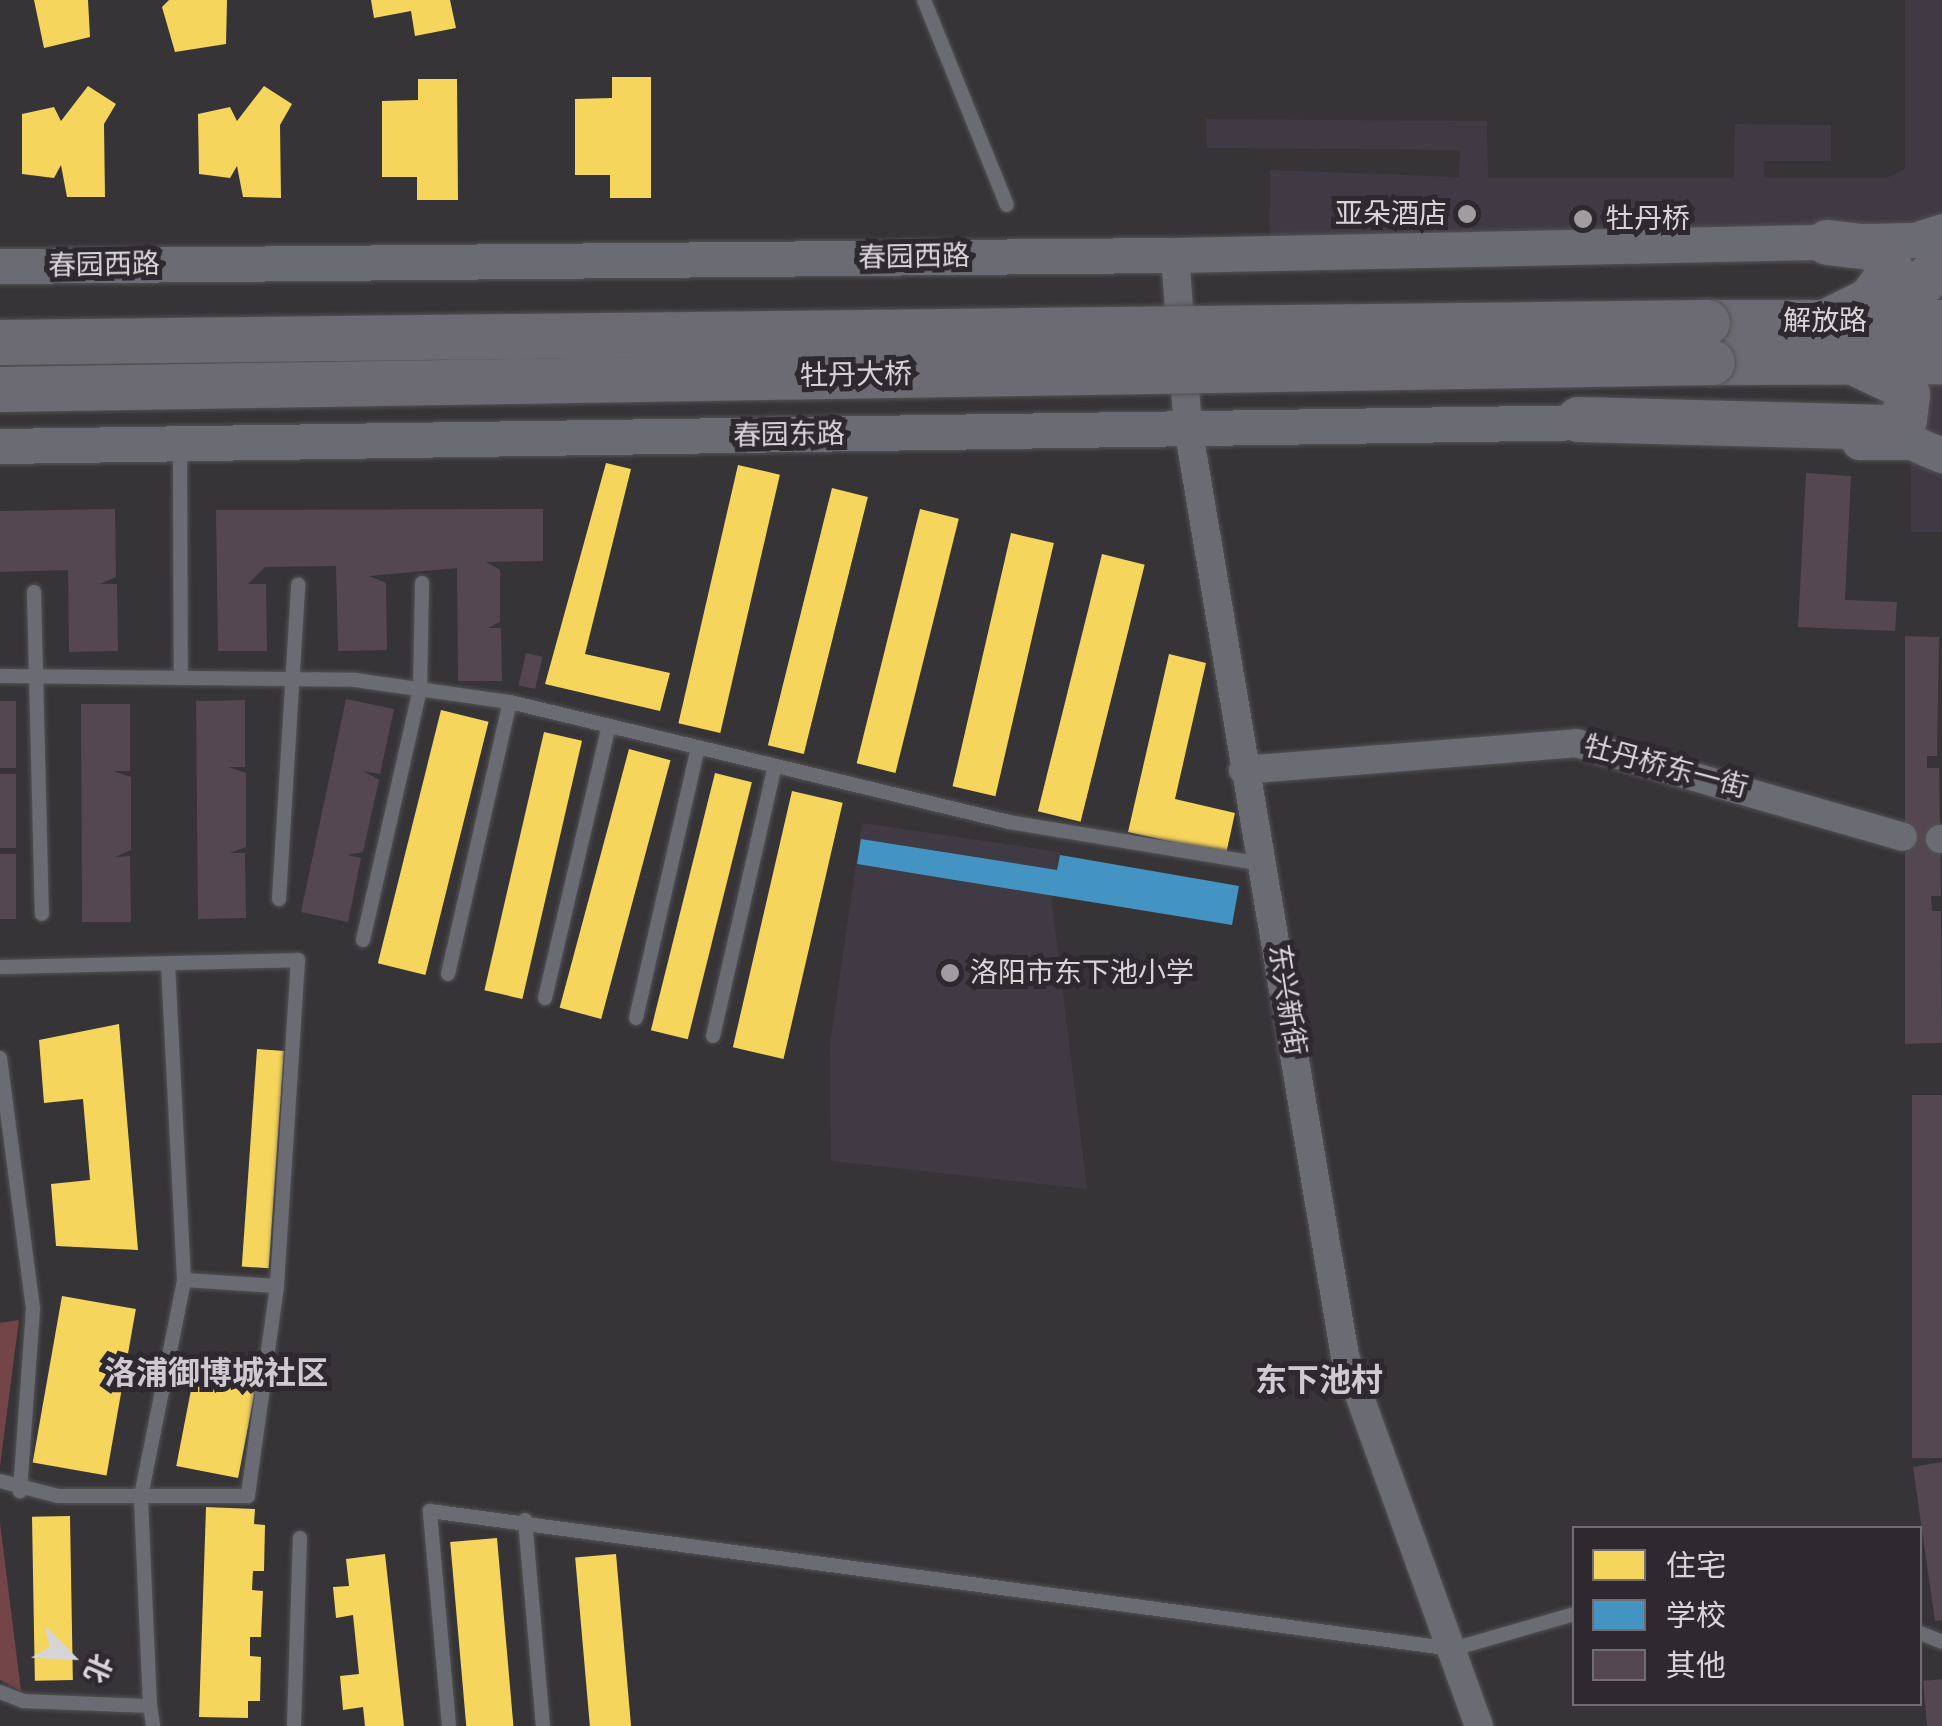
<!DOCTYPE html>
<meta charset="utf-8">
<style>
body{margin:0}
#map{position:relative;width:1942px;height:1726px;overflow:hidden;background:#363437;font-family:Poppins,"Noto Sans SC",sans-serif}
div>[style]{position:absolute}
.built>*{inset:0;background:#403a44}
.green>*{inset:0;background:#734448}
.homes>*{inset:0;background:#f6d55c;transform-origin:0 0}
.schools>*{inset:0;background:#4393c3}
.building>*{inset:0;background:#554750;transform-origin:0 0}
.roads{filter:drop-shadow(0 0 2px #535253) drop-shadow(0 0 2px #535253)}
.service>*{height:14px;margin:-7px;padding:0 7px;transform-origin:7px;border-radius:7px;background:#6b6b73}
.minor>*{height:28px;margin:-14px;padding:0 14px;transform-origin:14px;border-radius:14px;background:#6b6b73}
.tertiary>*{height:35px;margin:-17.5px;padding:0 17.5px;transform-origin:17.5px;border-radius:17.5px;background:#6b6b73}
.primary>*{height:45px;margin:-22.5px;padding:0 22.5px;transform-origin:22.5px;border-radius:22.5px;background:#6c6b73}
.bridges{filter:drop-shadow(0 0 2px #535253) drop-shadow(0 0 2px #535253)}
.primary-bridge>*{height:45px;margin:-22.5px;padding:0 22.5px;transform-origin:22.5px;border-radius:22.5px;background:#6c6b73}
.dots>*{width:28px;height:28px;translate:-50% -50%;box-sizing:border-box;border:5px solid #2d292e;border-radius:50%}
span{translate:-50% -50%;white-space:nowrap;text-align:center;line-height:1.15;-webkit-text-stroke:10px #2d292e;paint-order:stroke}
.poi-label{font-size:28px;color:#d7d5d8}
.right{translate:-100% -50%;text-align:right}
.left{translate:0 -50%;text-align:left}
.street-label{font-size:28px;color:#d7d5d8}
.quarter-label{font-size:32px;color:#cecad1;font-weight:700}
.legend{position:absolute;left:1572px;top:1526px;width:350px;height:180px;box-sizing:border-box;background:#2d292e;border:2px solid #716e72;margin:0;padding:12px 18px;list-style:none;font-size:30px;color:#d7d5d8}
.legend li{display:flex;align-items:center;gap:20px;height:50px}
.legend b{width:50px;border:2px solid #716e72}
.north{position:absolute;left:20px;top:1606px;width:100px;height:100px;-webkit-text-stroke:8px #2d292e;paint-order:stroke;rotate:114deg;font-size:28px;font-weight:700;line-height:40px;text-align:center;color:#d7d5d8}
.north::after{content:'';display:block;margin:auto;width:35px;height:45px;background:#d7d5d8;clip-path:polygon(50% 0,100% 100%,50% 72%,0 100%)}
</style>
<div id="map">
<div class="built">
<i style="clip-path:polygon(1905px 0,1942px 0,1942px 532px,1911px 532px,1910px 265px,1324px 258px,1269px 266px,1270px 170px,1459px 177px,1460px 150px,1207px 148px,1206px 119px,1487px 121px,1488px 178px,1734px 178px,1735px 124px,1831px 125px,1831px 161px,1764px 161px,1764px 178px,1886px 178px,1905px 169px)"></i>
<i style="clip-path:polygon(862px 823px,1060px 852px,1052px 902px,1087px 1189px,831px 1161px,830px 1044px)"></i>
</div>
<div class="green">
<i style="clip-path:polygon(19px 1320px,0 1466px,0 1323px)"></i>
<i style="clip-path:polygon(0 1523px,21px 1691px,0 1680px)"></i>
</div>
<div class="homes">
<i style="clip-path:polygon(34px 0,88px 0,90px 37px,44px 48px)"></i>
<i style="clip-path:polygon(169px 0,227px 0,226px 44px,175px 52px,162px 7px)"></i>
<i style="clip-path:polygon(371px 0,450px 0,456px 28px,415px 36px,411px 11px,374px 18px)"></i>
<i style="clip-path:polygon(612px 77px,651px 77px,651px 198px,610px 198px,610px 175px,575px 175px,575px 99px,612px 98px)"></i>
<i style="clip-path:polygon(418px 79px,457px 79px,458px 200px,417px 200px,417px 177px,382px 177px,382px 101px,418px 100px)"></i>
<i style="clip-path:polygon(88px 86px,116px 104px,104px 124px,105px 197px,67px 197px,61px 165px,54px 178px,22px 174px,22px 114px,54px 107px,61px 121px)"></i>
<i style="clip-path:polygon(264px 86px,292px 104px,280px 125px,281px 198px,243px 197px,237px 166px,230px 178px,199px 174px,198px 114px,230px 107px,237px 121px)"></i>
<i style="clip-path:polygon(606px 463px,631px 469px,585px 654px,670px 673px,660px 711px,545px 684px)"></i>
<i style="left:738px;top:465px;width:43px;height:265px;rotate:13deg"></i>
<i style="left:832px;top:488px;width:37px;height:265px;rotate:14deg"></i>
<i style="left:920px;top:509px;width:40px;height:262px;rotate:14deg"></i>
<i style="left:1011px;top:533px;width:44px;height:260px;rotate:13deg"></i>
<i style="left:1102px;top:554px;width:44px;height:265px;rotate:14deg"></i>
<i style="clip-path:polygon(1169px 654px,1206px 663px,1175px 799px,1235px 813px,1226px 854px,1128px 832px)"></i>
<i style="left:441px;top:710px;width:49px;height:261px;rotate:14deg"></i>
<i style="left:544px;top:732px;width:39px;height:265px;rotate:13deg"></i>
<i style="left:629px;top:749px;width:43px;height:268px;rotate:15deg"></i>
<i style="left:715px;top:773px;width:38px;height:265px;rotate:14deg"></i>
<i style="left:792px;top:791px;width:52px;height:263px;rotate:13deg"></i>
<i style="clip-path:polygon(119px 1024px,138px 1250px,56px 1246px,51px 1184px,90px 1180px,83px 1099px,44px 1103px,39px 1040px)"></i>
<i style="left:257px;top:1049px;width:27px;height:218px;rotate:4deg"></i>
<i style="left:62px;top:1296px;width:75px;height:169px;rotate:10deg"></i>
<i style="left:198px;top:1354px;width:63px;height:114px;rotate:11deg"></i>
<i style="clip-path:polygon(206px 1507px,255px 1509px,254px 1524px,265px 1525px,264px 1571px,253px 1571px,252px 1590px,263px 1591px,261px 1637px,250px 1637px,250px 1656px,261px 1657px,260px 1701px,248px 1701px,248px 1718px,199px 1717px)"></i>
<i style="left:70px;top:1516px;width:164px;height:38px;rotate:89deg"></i>
<i style="left:497px;top:1538px;width:189px;height:47px;rotate:85deg"></i>
<i style="clip-path:polygon(385px 1554px,404px 1726px,365px 1726px,363px 1707px,343px 1710px,340px 1676px,359px 1674px,353px 1615px,336px 1618px,333px 1587px,349px 1586px,346px 1559px)"></i>
<i style="left:616px;top:1554px;width:173px;height:41px;rotate:85deg"></i>
</div>
<div class="schools">
<i style="clip-path:polygon(861px 839px,1057px 870px,1060px 855px,1239px 886px,1232px 925px,857px 864px)"></i>
</div>
<div class="building">
<i style="clip-path:polygon(1806px 473px,1851px 476px,1845px 600px,1897px 602px,1895px 631px,1798px 627px)"></i>
<i style="clip-path:polygon(115px 509px,116px 577px,100px 584px,117px 584px,118px 651px,69px 652px,68px 570px,0 572px,0 511px)"></i>
<i style="clip-path:polygon(543px 509px,543px 561px,486px 562px,500px 570px,500px 622px,488px 628px,501px 628px,502px 681px,458px 681px,457px 568px,369px 576px,386px 583px,387px 650px,338px 651px,336px 566px,265px 567px,248px 584px,266px 584px,267px 651px,218px 651px,216px 510px)"></i>
<i style="clip-path:polygon(1905px 636px,1939px 637px,1937px 756px,1927px 756px,1927px 768px,1939px 768px,1941px 896px,1931px 896px,1932px 911px,1941px 911px,1942px 1043px,1905px 1044px)"></i>
<i style="left:526px;top:653px;width:17px;height:33px;rotate:13deg"></i>
<i style="clip-path:polygon(346px 699px,394px 709px,380px 774px,363px 771px,379px 780px,363px 852px,347px 855px,361px 858px,348px 922px,301px 912px)"></i>
<i style="clip-path:polygon(245px 700px,245px 767px,228px 767px,246px 773px,246px 847px,230px 853px,245px 853px,246px 918px,198px 919px,196px 701px)"></i>
<i style="left:0;top:701px;width:16px;height:67px"></i>
<i style="clip-path:polygon(81px 704px,130px 704px,130px 771px,113px 771px,131px 777px,131px 850px,115px 857px,130px 856px,131px 922px,82px 922px)"></i>
<i style="left:0;top:774px;width:16px;height:74px"></i>
<i style="left:0;top:854px;width:16px;height:65px"></i>
<i style="left:1912px;top:1095px;width:30px;height:363px"></i>
<i style="clip-path:polygon(1942px 1462px,1942px 1620px,1935px 1621px,1913px 1467px)"></i>
<i style="clip-path:polygon(1942px 1679px,1942px 1726px,1927px 1726px,1923px 1681px)"></i>
</div>
<div class="roads">
<div class="service">
<i style="left:924px;top:0;width:221px;rotate:68deg"></i>
<i style="left:180px;top:444px;width:234px;rotate:89.8deg"></i>
<i style="left:34px;top:592px;width:322px;rotate:88.6deg"></i>
<i style="left:0;top:676px;width:355px;rotate:0.6deg"></i>
<i style="left:355px;top:680px;width:157px;rotate:8.1deg"></i>
<i style="left:510px;top:702px;width:513px;rotate:13.52deg"></i>
<i style="left:1009px;top:822px;width:257px;rotate:9.4deg"></i>
<i style="left:279px;top:899px;width:315px;rotate:-86.5deg"></i>
<i style="left:363px;top:940px;width:257px;rotate:-77.2deg"></i>
<i style="left:420px;top:689px;width:106px;rotate:-88.9deg"></i>
<i style="left:0;top:967px;width:298px;rotate:-1.3deg"></i>
<i style="left:298px;top:960px;width:327px;rotate:93.7deg"></i>
<i style="left:277px;top:1286px;width:212px;rotate:97.9deg"></i>
<i style="left:248px;top:1496px;width:190px;rotate:180deg"></i>
<i style="left:58px;top:1496px;width:60px;rotate:-165.5deg"></i>
<i style="left:448px;top:974px;width:279px;rotate:-77.2deg"></i>
<i style="left:545px;top:998px;width:279px;rotate:-76.8deg"></i>
<i style="left:636px;top:1018px;width:278px;rotate:-77.1deg"></i>
<i style="left:713px;top:1036px;width:277px;rotate:-77.1deg"></i>
<i style="left:0;top:1058px;width:253px;rotate:82.5deg"></i>
<i style="left:33px;top:1309px;width:183px;rotate:94.1deg"></i>
<i style="left:184px;top:1280px;width:93px;rotate:3.7deg"></i>
<i style="left:525px;top:1520px;width:207px;rotate:85deg"></i>
<i style="left:1920px;top:1633px;width:24px;rotate:22deg"></i>
<i style="left:0;top:1692px;width:25px;rotate:21deg"></i>
<i style="left:23px;top:1701px;width:127px;rotate:2.3deg"></i>
<i style="left:150px;top:1706px;width:210px;rotate:-92.5deg"></i>
<i style="left:141px;top:1496px;width:220px;rotate:-78.7deg"></i>
<i style="left:184px;top:1280px;width:317px;rotate:-92.9deg"></i>
<i style="left:150px;top:1706px;width:20px;rotate:81deg"></i>
<i style="left:294px;top:1726px;width:188px;rotate:-88.2deg"></i>
<i style="left:449px;top:1726px;width:216px;rotate:-95.1deg"></i>
<i style="left:430px;top:1511px;width:1032px;rotate:7.68deg"></i>
<i style="left:1453px;top:1649px;width:126px;rotate:-16.1deg"></i>
</div>
<div class="minor">
<i style="left:1175px;top:255px;width:172px;rotate:85.7deg"></i>
<i style="left:1188px;top:427px;width:942px;rotate:80.41deg"></i>
<i style="left:1345px;top:1356px;width:394px;rotate:70.1deg"></i>
<i style="left:1243px;top:770px;width:334px;rotate:-4.6deg"></i>
<i style="left:1576px;top:743px;width:340px;rotate:16deg"></i>
<i style="left:1940px;top:839px;width:2px"></i>
</div>
<div class="tertiary">
<i style="left:0;top:266px;width:1175px;rotate:-0.54deg"></i>
<i style="left:1175px;top:255px;width:740px;rotate:-1.16deg"></i>
<i style="left:1915px;top:240px;width:28px;rotate:-18deg"></i>
<i style="left:1859px;top:442px;width:52px"></i>
<i style="left:1911px;top:442px;width:34px;rotate:23deg"></i>
<i style="left:0;top:446px;width:1604px;rotate:-0.86deg"></i>
</div>
<div class="primary">
<i style="left:1827px;top:242px;width:50px;rotate:6.8deg"></i>
<i style="left:1877px;top:248px;width:27px;rotate:59deg"></i>
<i style="left:1891px;top:271px;width:36px;rotate:127deg"></i>
<i style="left:1869px;top:300px;width:43px;rotate:154deg"></i>
<i style="left:1865px;top:309px;width:40px;rotate:-16deg"></i>
<i style="left:1903px;top:298px;width:51px;rotate:-40.2deg"></i>
<i style="left:1707px;top:322px;width:235px"></i>
<i style="left:1712px;top:362px;width:230px;rotate:-0.2deg"></i>
<i style="left:1578px;top:419px;width:310px;rotate:1.5deg"></i>
<i style="left:1888px;top:427px;width:18px;rotate:-27deg"></i>
<i style="left:1904px;top:419px;width:25px;rotate:-83deg"></i>
<i style="left:1907px;top:394px;width:14px;rotate:-129deg"></i>
<i style="left:1898px;top:383px;width:52px;rotate:-154.9deg"></i>
</div>
</div>
<div class="bridges">
<div class="primary-bridge">
<i style="left:0;top:342px;width:1707px;rotate:-0.67deg"></i>
<i style="left:0;top:389px;width:1712px;rotate:-0.9deg"></i>
</div>
</div>
<div class="dots">
<i style="left:1467px;top:214px;background:#9f9da0"></i>
<i style="left:1583px;top:219px;background:#9f9da0"></i>
<i style="left:950px;top:973px;background:#9f9da0"></i>
</div>
<div class="poi-label">
<span class="right" style="left:1447px;top:214px">亚朵酒店</span>
<span class="left" style="left:1606px;top:219px">牡丹桥</span>
<span class="left" style="left:970px;top:973px">洛阳市东下池小学</span>
</div>
<div class="street-label">
<span style="left:914px;top:257px;rotate:-1deg">春园西路</span>
<span style="left:104px;top:265px;rotate:-1deg">春园西路</span>
<span style="left:1825px;top:321px">解放路</span>
<span style="left:856px;top:375px;rotate:-1deg">牡丹大桥</span>
<span style="left:789px;top:435px;rotate:-1deg">春园东路</span>
<span style="left:1666px;top:767px;rotate:15deg">牡丹桥东一街</span>
<span style="left:1287px;top:1000px;rotate:81deg">东兴新街</span>
</div>
<div class="quarter-label">
<span style="left:216px;top:1373px">洛浦御博城社区</span>
<span style="left:1319px;top:1380px">东下池村</span>
</div>
<ul class="legend">
<li><b style="height:28px;background:#f6d55c"></b>住宅</li>
<li><b style="height:28px;background:#4393c3"></b>学校</li>
<li><b style="height:28px;background:#554750"></b>其他</li>
</ul>
<div class="north">北</div>
</div>
